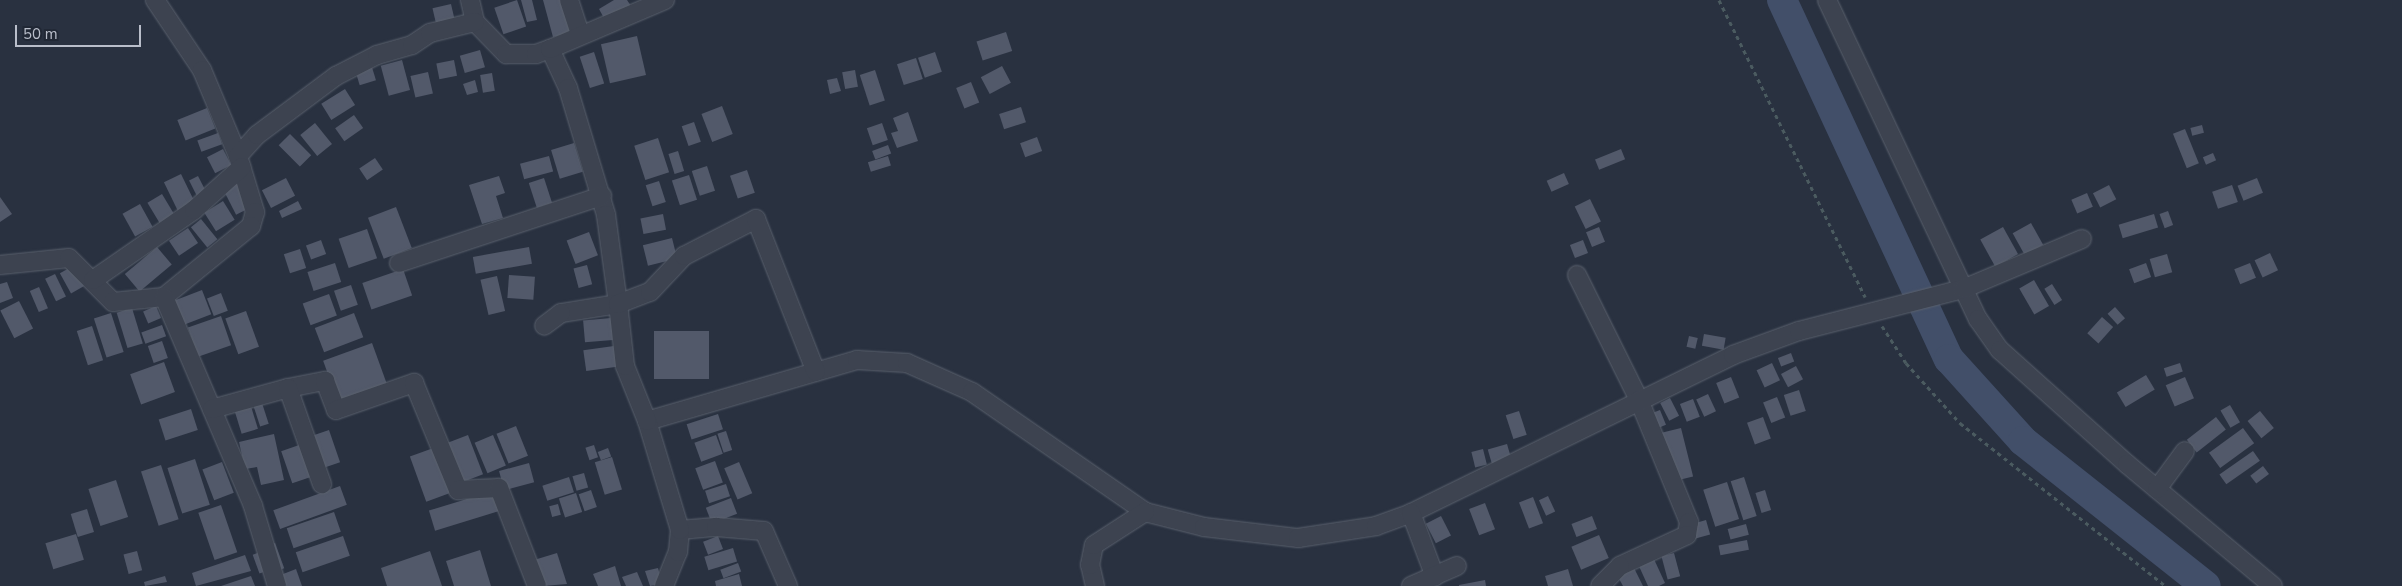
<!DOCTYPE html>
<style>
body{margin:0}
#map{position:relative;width:2402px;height:586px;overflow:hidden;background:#293140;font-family:"Nunito Sans",sans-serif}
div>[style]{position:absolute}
.river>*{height:30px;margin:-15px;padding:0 15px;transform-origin:15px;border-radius:15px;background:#424f69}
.building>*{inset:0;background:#52596a;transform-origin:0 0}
.path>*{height:3px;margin-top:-1.5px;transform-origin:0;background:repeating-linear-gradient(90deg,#4b5b60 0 4px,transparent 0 8px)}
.roads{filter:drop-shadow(0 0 1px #5a616d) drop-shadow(0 0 1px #5a616d)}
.minor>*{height:18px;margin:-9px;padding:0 9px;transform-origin:9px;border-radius:9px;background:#3d4350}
span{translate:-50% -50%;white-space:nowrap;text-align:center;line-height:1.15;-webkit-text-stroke:5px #212835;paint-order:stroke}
.scale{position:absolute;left:15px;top:25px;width:126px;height:22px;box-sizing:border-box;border:2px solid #b9beca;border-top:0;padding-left:6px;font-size:15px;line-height:18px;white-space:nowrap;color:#b9beca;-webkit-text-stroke:4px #212835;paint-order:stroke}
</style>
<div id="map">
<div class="river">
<i style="left:1782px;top:0;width:396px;rotate:65.1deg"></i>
<i style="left:1949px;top:359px;width:110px;rotate:47.9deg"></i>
<i style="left:2023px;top:441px;width:233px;rotate:38.4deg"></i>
</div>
<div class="building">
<i style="left:517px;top:0;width:28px;height:24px;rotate:71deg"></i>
<i style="clip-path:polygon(521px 0,532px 0,537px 20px,527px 22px)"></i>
<i style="clip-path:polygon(543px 0,566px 0,574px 32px,553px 37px)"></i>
<i style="clip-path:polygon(614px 0,627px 0,631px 6px,605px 20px,599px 9px)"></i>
<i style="left:451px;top:4px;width:18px;height:19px;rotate:77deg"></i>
<i style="left:1006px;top:32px;width:20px;height:31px;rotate:72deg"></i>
<i style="left:637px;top:36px;width:40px;height:37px;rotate:77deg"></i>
<i style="left:480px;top:50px;width:18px;height:21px;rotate:74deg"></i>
<i style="left:594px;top:52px;width:33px;height:15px;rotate:72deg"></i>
<i style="left:935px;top:52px;width:21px;height:18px;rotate:71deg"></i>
<i style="left:916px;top:58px;width:22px;height:20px;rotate:72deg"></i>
<i style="left:402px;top:60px;width:31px;height:22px;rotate:75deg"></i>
<i style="left:454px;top:60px;width:16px;height:18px;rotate:79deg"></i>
<i style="left:371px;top:64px;width:17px;height:17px;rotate:73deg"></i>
<i style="left:1002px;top:66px;width:19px;height:24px;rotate:62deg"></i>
<i style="left:855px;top:70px;width:17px;height:13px;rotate:80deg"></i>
<i style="left:875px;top:70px;width:32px;height:16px;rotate:72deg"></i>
<i style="left:428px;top:72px;width:22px;height:18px;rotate:77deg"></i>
<i style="left:492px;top:73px;width:18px;height:12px;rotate:81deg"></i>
<i style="clip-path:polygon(837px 78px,841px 91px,830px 94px,827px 80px)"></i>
<i style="clip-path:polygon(475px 80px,478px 92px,467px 95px,463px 84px)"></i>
<i style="left:971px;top:82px;width:22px;height:16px;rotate:68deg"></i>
<i style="left:345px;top:89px;width:19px;height:28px;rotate:58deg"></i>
<i style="left:722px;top:106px;width:30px;height:22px;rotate:69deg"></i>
<i style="left:1021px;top:107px;width:16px;height:23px;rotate:72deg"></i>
<i style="left:207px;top:108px;width:22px;height:32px;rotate:68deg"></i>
<i style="clip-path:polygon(908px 112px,918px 141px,897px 148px,891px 133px,898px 131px,893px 118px)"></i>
<i style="left:354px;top:115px;width:16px;height:23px;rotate:55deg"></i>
<i style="left:694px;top:122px;width:21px;height:13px;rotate:71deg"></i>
<i style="left:315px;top:123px;width:27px;height:19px;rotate:51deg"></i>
<i style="left:882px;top:123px;width:18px;height:16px;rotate:71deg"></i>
<i style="left:2202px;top:125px;width:8px;height:12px;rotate:76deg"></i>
<i style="left:2185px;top:129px;width:37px;height:13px;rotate:68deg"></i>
<i style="left:218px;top:133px;width:12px;height:22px;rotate:70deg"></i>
<i style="left:290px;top:134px;width:30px;height:16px;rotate:45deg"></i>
<i style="left:1037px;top:137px;width:15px;height:18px;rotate:70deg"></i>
<i style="left:658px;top:138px;width:36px;height:25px;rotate:72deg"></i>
<i style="left:574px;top:143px;width:30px;height:24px;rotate:73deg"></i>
<i style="left:888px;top:145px;width:9px;height:17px;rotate:69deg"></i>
<i style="left:223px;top:149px;width:18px;height:18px;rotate:63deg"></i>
<i style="left:1621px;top:149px;width:11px;height:28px;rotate:68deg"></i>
<i style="left:678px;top:151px;width:21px;height:10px;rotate:73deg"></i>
<i style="left:2213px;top:153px;width:8px;height:11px;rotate:67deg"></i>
<i style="left:549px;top:156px;width:16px;height:30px;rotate:75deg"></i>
<i style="left:888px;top:156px;width:10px;height:21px;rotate:73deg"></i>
<i style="left:375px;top:158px;width:14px;height:19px;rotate:56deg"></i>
<i style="left:707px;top:166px;width:26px;height:16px;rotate:72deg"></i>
<i style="left:747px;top:170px;width:24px;height:18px;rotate:71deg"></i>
<i style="left:1564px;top:173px;width:12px;height:19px;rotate:66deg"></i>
<i style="left:181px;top:174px;width:32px;height:19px;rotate:64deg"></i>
<i style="left:689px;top:175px;width:26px;height:18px;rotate:72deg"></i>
<i style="left:198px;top:176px;width:22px;height:10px;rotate:63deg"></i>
<i style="clip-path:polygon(499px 176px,505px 193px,496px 196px,503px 218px,482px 224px,469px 185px)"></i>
<i style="left:286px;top:178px;width:20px;height:27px;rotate:63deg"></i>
<i style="left:544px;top:178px;width:26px;height:16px;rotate:72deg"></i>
<i style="left:2257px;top:178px;width:16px;height:21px;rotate:68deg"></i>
<i style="left:659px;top:181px;width:22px;height:14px;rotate:72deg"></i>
<i style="left:239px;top:183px;width:27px;height:17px;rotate:63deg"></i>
<i style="left:2109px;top:185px;width:16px;height:18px;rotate:63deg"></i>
<i style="left:2232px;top:185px;width:18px;height:21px;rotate:71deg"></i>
<i style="left:2087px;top:193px;width:15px;height:17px;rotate:67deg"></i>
<i style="left:162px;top:194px;width:26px;height:17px;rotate:59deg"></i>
<i style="clip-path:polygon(0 197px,12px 214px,0 222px)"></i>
<i style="left:1590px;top:199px;width:25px;height:17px;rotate:64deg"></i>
<i style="left:223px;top:201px;width:22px;height:22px;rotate:58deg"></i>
<i style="clip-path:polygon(298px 201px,302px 209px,282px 218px,279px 211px)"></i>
<i style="left:140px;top:204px;width:26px;height:20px;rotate:61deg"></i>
<i style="left:396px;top:207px;width:44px;height:30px;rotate:69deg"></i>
<i style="left:2168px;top:211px;width:15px;height:9px;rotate:70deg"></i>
<i style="left:663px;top:214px;width:16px;height:23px;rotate:79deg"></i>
<i style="left:2154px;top:214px;width:14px;height:37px;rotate:73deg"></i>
<i style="left:201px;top:219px;width:26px;height:13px;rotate:51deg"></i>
<i style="left:2031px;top:223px;width:25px;height:21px;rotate:61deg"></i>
<i style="left:1599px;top:227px;width:16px;height:14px;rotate:68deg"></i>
<i style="left:2003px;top:227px;width:31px;height:26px;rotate:61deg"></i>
<i style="left:188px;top:228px;width:18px;height:23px;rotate:56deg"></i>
<i style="left:367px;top:229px;width:31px;height:30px;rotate:71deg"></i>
<i style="left:589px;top:232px;width:25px;height:24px;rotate:69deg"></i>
<i style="left:672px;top:238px;width:21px;height:30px;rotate:76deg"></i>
<i style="left:321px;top:240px;width:15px;height:16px;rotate:70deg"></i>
<i style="left:1583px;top:240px;width:14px;height:14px;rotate:69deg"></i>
<i style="left:157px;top:247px;width:23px;height:42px;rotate:50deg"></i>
<i style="left:529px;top:247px;width:17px;height:57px;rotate:80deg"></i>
<i style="left:300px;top:249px;width:20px;height:17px;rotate:72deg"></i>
<i style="left:2270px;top:253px;width:19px;height:17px;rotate:65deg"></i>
<i style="left:2167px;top:254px;width:19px;height:18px;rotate:74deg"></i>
<i style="left:335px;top:263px;width:20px;height:29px;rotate:72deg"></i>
<i style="left:2146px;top:263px;width:15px;height:18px;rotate:70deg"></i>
<i style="left:2250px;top:263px;width:16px;height:17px;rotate:68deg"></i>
<i style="left:587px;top:265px;width:20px;height:14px;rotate:75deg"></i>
<i style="left:73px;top:266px;width:23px;height:15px;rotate:61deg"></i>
<i style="left:403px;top:269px;width:28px;height:43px;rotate:71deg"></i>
<i style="left:55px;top:274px;width:25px;height:11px;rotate:64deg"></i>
<i style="left:509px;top:275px;width:26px;height:23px;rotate:4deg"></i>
<i style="left:497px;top:276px;width:36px;height:17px;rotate:77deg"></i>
<i style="left:2034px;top:280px;width:30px;height:17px;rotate:60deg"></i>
<i style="clip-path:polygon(7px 282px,13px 298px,0 303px,0 284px)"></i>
<i style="left:2052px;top:284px;width:19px;height:9px;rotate:58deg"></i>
<i style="left:351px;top:285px;width:21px;height:18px;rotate:71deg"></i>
<i style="left:39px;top:287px;width:23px;height:10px;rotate:67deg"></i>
<i style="left:202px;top:290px;width:26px;height:30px;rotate:69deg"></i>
<i style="left:221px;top:293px;width:19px;height:15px;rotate:69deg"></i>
<i style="left:329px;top:294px;width:23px;height:28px;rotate:70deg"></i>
<i style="left:19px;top:301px;width:31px;height:21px;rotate:63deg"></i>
<i style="left:156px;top:306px;width:13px;height:14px;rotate:67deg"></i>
<i style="left:2115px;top:307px;width:15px;height:10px;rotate:48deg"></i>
<i style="left:132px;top:308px;width:37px;height:16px;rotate:73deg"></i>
<i style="left:246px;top:311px;width:38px;height:22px;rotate:70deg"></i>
<i style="left:111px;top:313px;width:41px;height:18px;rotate:72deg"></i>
<i style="left:354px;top:313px;width:26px;height:42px;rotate:69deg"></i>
<i style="left:221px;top:316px;width:31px;height:35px;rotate:71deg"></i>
<i style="left:2102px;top:317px;width:15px;height:22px;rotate:42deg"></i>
<i style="left:611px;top:318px;width:22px;height:28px;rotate:85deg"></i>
<i style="left:162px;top:325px;width:12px;height:22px;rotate:70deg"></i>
<i style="left:92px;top:326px;width:36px;height:16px;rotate:72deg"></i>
<i style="left:654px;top:331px;width:55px;height:48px"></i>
<i style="left:1704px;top:334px;width:22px;height:12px;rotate:10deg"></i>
<i style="left:1689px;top:336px;width:9px;height:11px;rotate:13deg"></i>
<i style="left:162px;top:341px;width:18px;height:15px;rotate:71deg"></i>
<i style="left:372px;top:343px;width:47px;height:52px;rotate:70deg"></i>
<i style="left:614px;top:346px;width:21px;height:31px;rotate:82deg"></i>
<i style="left:1791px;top:353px;width:9px;height:14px;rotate:69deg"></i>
<i style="left:164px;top:362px;width:32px;height:36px;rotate:70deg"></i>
<i style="left:1772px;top:363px;width:19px;height:17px;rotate:65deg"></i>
<i style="left:2180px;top:363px;width:9px;height:17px;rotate:72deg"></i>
<i style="left:1796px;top:366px;width:15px;height:17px;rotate:62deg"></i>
<i style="left:2146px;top:375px;width:17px;height:34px;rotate:59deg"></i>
<i style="left:1731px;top:377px;width:22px;height:16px;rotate:68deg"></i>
<i style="left:2185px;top:377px;width:23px;height:21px;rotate:67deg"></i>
<i style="left:1799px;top:390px;width:22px;height:16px;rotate:72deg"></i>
<i style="left:1708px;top:394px;width:19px;height:13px;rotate:65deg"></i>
<i style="left:1777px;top:397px;width:22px;height:15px;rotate:68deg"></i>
<i style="left:1670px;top:398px;width:20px;height:11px;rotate:63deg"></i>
<i style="left:1693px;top:399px;width:19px;height:14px;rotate:69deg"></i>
<i style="left:261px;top:400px;width:25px;height:9px;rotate:72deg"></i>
<i style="left:250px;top:403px;width:27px;height:17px;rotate:73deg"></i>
<i style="left:2230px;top:405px;width:20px;height:11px;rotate:60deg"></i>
<i style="left:191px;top:409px;width:22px;height:34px;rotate:72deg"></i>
<i style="left:1660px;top:410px;width:16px;height:9px;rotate:68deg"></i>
<i style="left:1519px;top:411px;width:25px;height:14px;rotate:72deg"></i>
<i style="left:2260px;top:411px;width:22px;height:16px;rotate:51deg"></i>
<i style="left:718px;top:414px;width:16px;height:33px;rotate:72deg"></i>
<i style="left:1763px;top:417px;width:23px;height:17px;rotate:70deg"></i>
<i style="left:2216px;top:417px;width:16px;height:37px;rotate:52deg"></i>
<i style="left:516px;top:426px;width:32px;height:21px;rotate:68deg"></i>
<i style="left:1681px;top:428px;width:50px;height:20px;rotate:76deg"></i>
<i style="left:2243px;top:428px;width:19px;height:42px;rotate:54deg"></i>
<i style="left:329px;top:430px;width:34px;height:21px;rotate:71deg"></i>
<i style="left:726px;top:431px;width:20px;height:9px;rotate:72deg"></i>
<i style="clip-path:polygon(274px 434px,284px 480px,261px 485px,257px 467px,245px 469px,239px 442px)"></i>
<i style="left:468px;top:435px;width:42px;height:28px;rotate:69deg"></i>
<i style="left:493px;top:435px;width:33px;height:20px;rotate:67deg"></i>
<i style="left:716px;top:435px;width:20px;height:23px;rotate:70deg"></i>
<i style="left:302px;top:444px;width:34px;height:22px;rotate:71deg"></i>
<i style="left:1507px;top:444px;width:18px;height:20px;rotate:74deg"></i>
<i style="left:594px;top:445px;width:13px;height:9px;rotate:72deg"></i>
<i style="left:439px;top:446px;width:48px;height:31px;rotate:70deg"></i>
<i style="left:608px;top:448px;width:9px;height:11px;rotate:69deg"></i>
<i style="left:1483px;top:449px;width:16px;height:12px;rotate:76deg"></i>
<i style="left:2253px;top:451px;width:12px;height:41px;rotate:55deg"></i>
<i style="left:612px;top:457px;width:34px;height:18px;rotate:73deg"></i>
<i style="left:195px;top:459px;width:48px;height:29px;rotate:72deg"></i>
<i style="left:715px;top:461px;width:23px;height:21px;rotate:70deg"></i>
<i style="left:222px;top:462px;width:33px;height:21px;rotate:69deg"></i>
<i style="left:739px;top:462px;width:34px;height:16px;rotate:67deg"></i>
<i style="left:529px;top:463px;width:20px;height:31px;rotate:75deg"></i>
<i style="left:161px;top:465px;width:57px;height:21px;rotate:72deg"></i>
<i style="left:2263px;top:466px;width:10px;height:16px;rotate:53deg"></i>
<i style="left:584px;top:473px;width:15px;height:12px;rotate:74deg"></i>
<i style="left:569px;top:477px;width:16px;height:28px;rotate:72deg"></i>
<i style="left:1744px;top:477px;width:41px;height:14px;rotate:72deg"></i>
<i style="left:116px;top:480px;width:39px;height:29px;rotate:72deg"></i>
<i style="left:1727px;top:482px;width:39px;height:25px;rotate:72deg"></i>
<i style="left:726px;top:484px;width:13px;height:22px;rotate:72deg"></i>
<i style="left:340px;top:486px;width:20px;height:71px;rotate:70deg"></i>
<i style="left:591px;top:490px;width:18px;height:13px;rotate:71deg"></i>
<i style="left:1765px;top:490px;width:21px;height:10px;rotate:73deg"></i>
<i style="left:493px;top:491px;width:21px;height:67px;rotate:73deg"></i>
<i style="left:576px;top:493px;width:20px;height:18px;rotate:72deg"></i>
<i style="left:1548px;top:496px;width:17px;height:10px;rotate:65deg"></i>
<i style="left:1533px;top:497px;width:28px;height:15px;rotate:69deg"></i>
<i style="left:731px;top:498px;width:17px;height:27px;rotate:69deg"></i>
<i style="left:1485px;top:503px;width:28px;height:17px;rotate:69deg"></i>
<i style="left:558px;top:504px;width:11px;height:9px;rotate:75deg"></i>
<i style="left:221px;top:505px;width:50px;height:24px;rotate:71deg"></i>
<i style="left:87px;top:509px;width:24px;height:17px;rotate:73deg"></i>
<i style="left:334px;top:512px;width:21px;height:50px;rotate:71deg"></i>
<i style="left:1441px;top:516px;width:22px;height:17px;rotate:63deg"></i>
<i style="left:1592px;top:516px;width:14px;height:22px;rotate:69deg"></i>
<i style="left:1706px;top:520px;width:15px;height:17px;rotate:74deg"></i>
<i style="left:1746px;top:524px;width:11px;height:19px;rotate:75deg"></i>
<i style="left:76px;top:534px;width:27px;height:32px;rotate:73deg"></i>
<i style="left:1599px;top:535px;width:25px;height:30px;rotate:67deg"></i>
<i style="left:343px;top:536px;width:21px;height:50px;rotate:71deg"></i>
<i style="left:718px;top:536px;width:14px;height:16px;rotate:69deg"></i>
<i style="left:1747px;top:540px;width:10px;height:29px;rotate:79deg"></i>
<i style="left:275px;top:543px;width:27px;height:8px;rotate:70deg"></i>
<i style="left:733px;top:548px;width:14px;height:30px;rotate:73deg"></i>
<i style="clip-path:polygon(480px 550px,491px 586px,454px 586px,446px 561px)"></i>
<i style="left:137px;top:551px;width:20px;height:14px;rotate:75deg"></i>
<i style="left:263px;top:551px;width:20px;height:11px;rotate:70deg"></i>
<i style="clip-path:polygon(430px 551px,442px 586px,387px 586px,381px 568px)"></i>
<i style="clip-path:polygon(557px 553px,567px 584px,543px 586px,534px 560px)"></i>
<i style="left:1674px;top:553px;width:24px;height:13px;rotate:75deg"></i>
<i style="clip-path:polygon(245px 555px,251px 571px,196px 586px,192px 573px)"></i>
<i style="clip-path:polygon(1653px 557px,1665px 583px,1659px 586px,1648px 586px,1638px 564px)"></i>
<i style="left:738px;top:563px;width:9px;height:19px;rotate:69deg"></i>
<i style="clip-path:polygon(615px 566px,621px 586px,598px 586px,593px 574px)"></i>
<i style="clip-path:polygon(1633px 566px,1643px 586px,1623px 586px,1617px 575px)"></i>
<i style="clip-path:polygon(658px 568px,662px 584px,650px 586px,645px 571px)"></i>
<i style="clip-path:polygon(296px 569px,302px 586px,281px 586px,278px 576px)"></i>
<i style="clip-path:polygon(1568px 569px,1573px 586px,1548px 586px,1545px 576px)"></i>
<i style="clip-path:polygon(637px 572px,643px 586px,626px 586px,622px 577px)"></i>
<i style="clip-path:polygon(739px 574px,742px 586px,716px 586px,715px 581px)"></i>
<i style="clip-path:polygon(165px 576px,167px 582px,145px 586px,144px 582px)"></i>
<i style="clip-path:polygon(251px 576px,255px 586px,221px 586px)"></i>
<i style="clip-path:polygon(1485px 580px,1486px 586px,1459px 586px,1459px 585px)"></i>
</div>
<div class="path">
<i style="left:1719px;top:0;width:331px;rotate:63.8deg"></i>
<i style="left:1882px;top:326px;width:44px;rotate:57deg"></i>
<i style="left:1906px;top:363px;width:81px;rotate:48deg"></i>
<i style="left:1960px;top:423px;width:263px;rotate:38.4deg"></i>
</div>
<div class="roads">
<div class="minor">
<i style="left:155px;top:0;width:84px;rotate:56.1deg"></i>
<i style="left:202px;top:70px;width:93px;rotate:67.3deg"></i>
<i style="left:238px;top:156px;width:59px;rotate:73.1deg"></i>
<i style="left:255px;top:212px;width:15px;rotate:106deg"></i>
<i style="left:251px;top:226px;width:112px;rotate:140.8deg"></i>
<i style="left:470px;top:0;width:23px;rotate:77deg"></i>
<i style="left:475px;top:22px;width:45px;rotate:45.9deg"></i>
<i style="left:506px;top:54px;width:30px"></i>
<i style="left:536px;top:54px;width:15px;rotate:-20deg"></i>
<i style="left:550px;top:49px;width:43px;rotate:65.2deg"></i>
<i style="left:568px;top:88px;width:133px;rotate:73.3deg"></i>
<i style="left:606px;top:215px;width:90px;rotate:82.3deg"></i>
<i style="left:618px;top:304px;width:58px;rotate:171deg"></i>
<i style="left:561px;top:313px;width:21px;rotate:143deg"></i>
<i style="left:569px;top:0;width:36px;rotate:72deg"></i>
<i style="left:1827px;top:0;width:353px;rotate:64.7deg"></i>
<i style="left:1978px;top:319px;width:38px;rotate:55deg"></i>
<i style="left:2000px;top:350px;width:171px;rotate:41.9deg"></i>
<i style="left:2127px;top:464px;width:190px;rotate:39.9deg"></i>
<i style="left:550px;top:49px;width:125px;rotate:-23.1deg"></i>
<i style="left:238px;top:156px;width:28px;rotate:-48deg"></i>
<i style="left:257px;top:135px;width:99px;rotate:-36.8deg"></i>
<i style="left:336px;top:76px;width:46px;rotate:-27.1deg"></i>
<i style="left:377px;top:55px;width:36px;rotate:-16deg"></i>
<i style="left:412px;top:45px;width:22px;rotate:-34deg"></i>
<i style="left:430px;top:33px;width:46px;rotate:-13.7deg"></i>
<i style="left:399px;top:263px;width:214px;rotate:-18.3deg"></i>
<i style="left:0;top:265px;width:69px;rotate:-5.8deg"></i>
<i style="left:69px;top:258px;width:62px;rotate:45deg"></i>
<i style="left:113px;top:302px;width:51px;rotate:-5.6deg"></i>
<i style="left:164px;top:297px;width:227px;rotate:66.9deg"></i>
<i style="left:253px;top:506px;width:84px;rotate:73.3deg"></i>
<i style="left:1577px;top:275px;width:140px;rotate:63.6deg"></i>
<i style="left:1639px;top:400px;width:132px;rotate:67.7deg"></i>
<i style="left:1689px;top:522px;width:13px;rotate:99deg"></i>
<i style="left:1687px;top:535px;width:74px;rotate:155.2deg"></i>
<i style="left:1620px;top:566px;width:28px;rotate:135deg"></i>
<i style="left:93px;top:280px;width:123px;rotate:-34.7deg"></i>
<i style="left:194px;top:210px;width:64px;rotate:-41.9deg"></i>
<i style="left:288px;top:388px;width:38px;rotate:-11deg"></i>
<i style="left:325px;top:381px;width:31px;rotate:69deg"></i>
<i style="left:336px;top:410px;width:83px;rotate:-19.1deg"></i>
<i style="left:414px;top:383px;width:116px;rotate:67.6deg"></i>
<i style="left:458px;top:490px;width:41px;rotate:-2.8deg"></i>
<i style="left:499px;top:488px;width:105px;rotate:68.8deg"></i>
<i style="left:212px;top:409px;width:79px;rotate:-15.4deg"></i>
<i style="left:288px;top:388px;width:102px;rotate:70.5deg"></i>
<i style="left:647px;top:421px;width:219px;rotate:-16.2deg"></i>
<i style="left:857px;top:360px;width:50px;rotate:3.4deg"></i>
<i style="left:907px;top:363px;width:71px;rotate:24deg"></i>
<i style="left:972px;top:392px;width:211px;rotate:34.7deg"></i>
<i style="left:1145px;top:512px;width:61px;rotate:14.3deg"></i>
<i style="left:1204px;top:527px;width:95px;rotate:6.7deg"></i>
<i style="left:1298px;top:538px;width:79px;rotate:-8.7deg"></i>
<i style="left:1376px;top:526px;width:37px;rotate:-20deg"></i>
<i style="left:1411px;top:513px;width:359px;rotate:-26.1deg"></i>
<i style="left:1733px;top:355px;width:70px;rotate:-20deg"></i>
<i style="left:1799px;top:331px;width:169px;rotate:-14.4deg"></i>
<i style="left:1963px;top:289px;width:129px;rotate:-22.8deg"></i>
<i style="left:2157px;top:489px;width:47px;rotate:-53.6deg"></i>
<i style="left:1411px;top:513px;width:68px;rotate:69.4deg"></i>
<i style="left:680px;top:530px;width:36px;rotate:-5deg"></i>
<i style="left:716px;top:527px;width:48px;rotate:4.8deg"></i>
<i style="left:764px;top:531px;width:60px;rotate:66.4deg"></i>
<i style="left:664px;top:586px;width:37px;rotate:-68deg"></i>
<i style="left:678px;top:552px;width:22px;rotate:-85deg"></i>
<i style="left:680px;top:530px;width:114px;rotate:-106.8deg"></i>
<i style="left:647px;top:421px;width:59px;rotate:-111.8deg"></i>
<i style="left:625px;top:366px;width:62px;rotate:-96.4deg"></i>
<i style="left:618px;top:304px;width:34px;rotate:-21deg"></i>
<i style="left:650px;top:292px;width:50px;rotate:-46.6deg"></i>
<i style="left:684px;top:256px;width:81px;rotate:-27.2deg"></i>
<i style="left:756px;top:219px;width:164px;rotate:68.6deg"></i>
<i style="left:1095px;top:586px;width:22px;rotate:-103deg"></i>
<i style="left:1090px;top:565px;width:20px;rotate:-79deg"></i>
<i style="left:1094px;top:545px;width:61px;rotate:-32.9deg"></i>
<i style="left:1411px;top:586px;width:50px;rotate:-23.5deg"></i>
</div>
</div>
<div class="scale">50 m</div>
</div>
